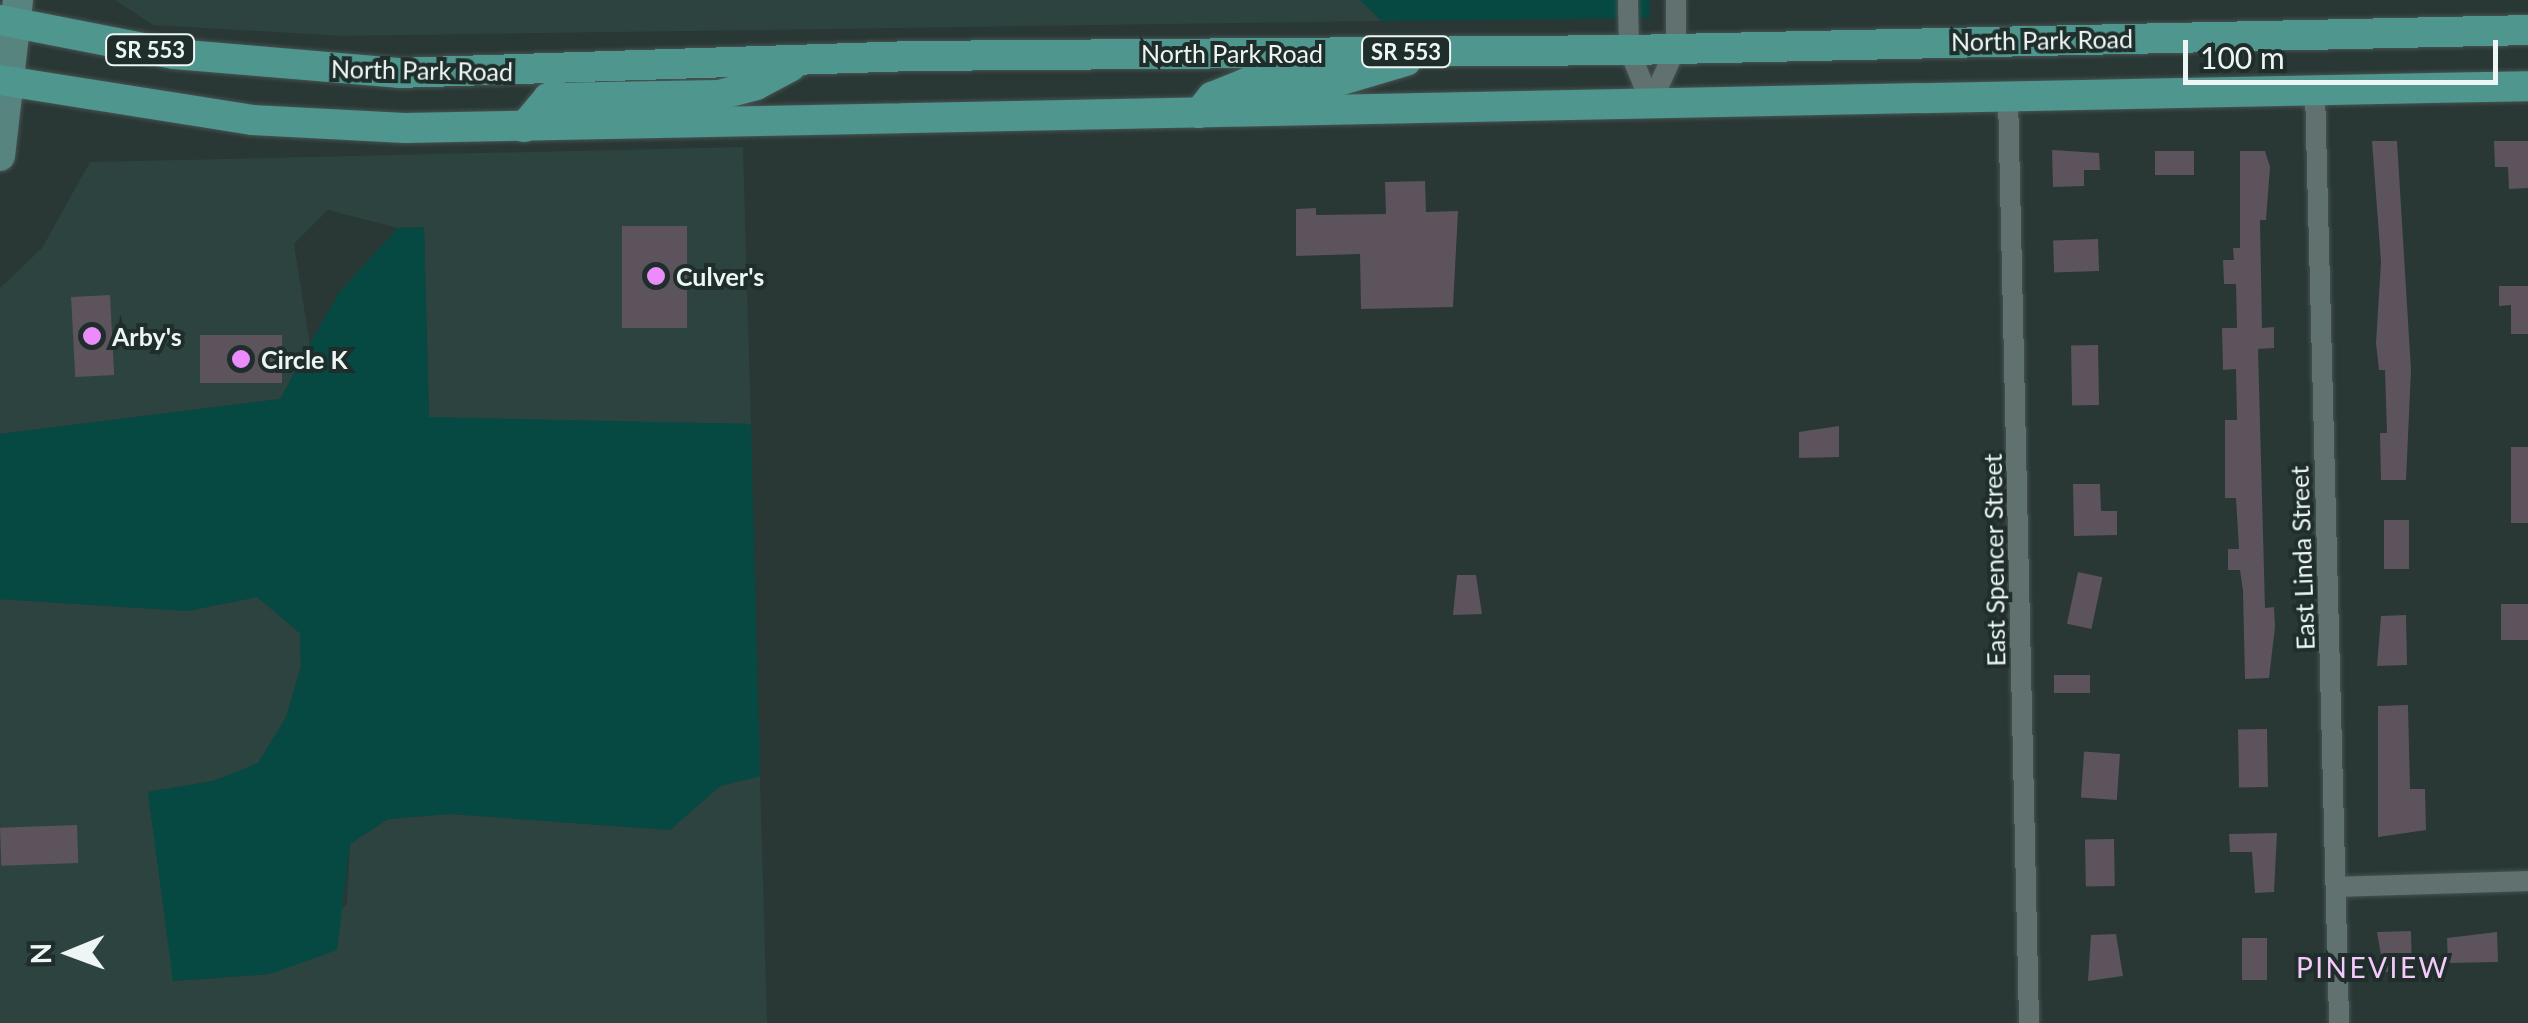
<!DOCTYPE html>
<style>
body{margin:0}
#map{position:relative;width:2528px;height:1023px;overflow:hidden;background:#293735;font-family:Lato,sans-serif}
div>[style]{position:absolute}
.built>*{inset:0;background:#2c4340}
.green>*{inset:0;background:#064943}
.building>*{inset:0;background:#5c535d;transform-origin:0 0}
.roads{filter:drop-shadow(0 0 2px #465351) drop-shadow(0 0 2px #465351)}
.street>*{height:20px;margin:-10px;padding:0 10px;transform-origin:10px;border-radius:10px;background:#61716f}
.secondary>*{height:30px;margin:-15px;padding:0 15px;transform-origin:15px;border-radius:15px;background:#58847f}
.primary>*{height:30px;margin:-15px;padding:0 15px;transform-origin:15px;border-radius:15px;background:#4e968e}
.dots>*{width:28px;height:28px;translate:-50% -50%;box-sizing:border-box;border:5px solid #1f2d2b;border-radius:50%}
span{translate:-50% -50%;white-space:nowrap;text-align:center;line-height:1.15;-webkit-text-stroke:8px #1f2d2b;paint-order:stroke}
.shield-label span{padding:2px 8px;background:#1f2d2b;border:2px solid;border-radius:8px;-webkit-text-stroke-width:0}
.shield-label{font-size:22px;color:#edf6f4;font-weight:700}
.street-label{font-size:25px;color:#edf6f4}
.poi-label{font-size:25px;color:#edf6f4;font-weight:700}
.left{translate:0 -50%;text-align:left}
.neighbourhood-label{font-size:28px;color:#f5cafb;letter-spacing:2.5px}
.north{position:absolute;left:20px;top:903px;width:100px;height:100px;-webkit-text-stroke:8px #1f2d2b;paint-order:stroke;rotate:269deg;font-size:28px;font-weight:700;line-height:40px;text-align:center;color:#edf6f4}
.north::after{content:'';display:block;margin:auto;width:35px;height:45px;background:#edf6f4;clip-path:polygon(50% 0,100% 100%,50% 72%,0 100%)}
.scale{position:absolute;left:2183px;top:40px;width:315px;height:45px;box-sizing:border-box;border:5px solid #edf6f4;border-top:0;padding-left:12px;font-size:30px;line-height:35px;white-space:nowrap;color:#edf6f4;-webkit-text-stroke:8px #1f2d2b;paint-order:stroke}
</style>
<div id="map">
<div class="built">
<i style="clip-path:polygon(115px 0,1360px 0,1382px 21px,343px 36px,153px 25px)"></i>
<i style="clip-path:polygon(743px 147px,751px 424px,429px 418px,424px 227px,398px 228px,328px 210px,294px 244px,310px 345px,281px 399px,0 434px,0 288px,42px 248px,90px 162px)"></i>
<i style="clip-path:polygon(257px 597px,300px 633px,301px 667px,286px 717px,258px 764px,213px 781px,148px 792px,174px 981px,270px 974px,347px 904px,350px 844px,388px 819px,450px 814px,670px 830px,720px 786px,760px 776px,767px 1023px,0 1023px,0 599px,187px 611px)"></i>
</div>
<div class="green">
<i style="clip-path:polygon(1360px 0,1649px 0,1650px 18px,1382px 21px)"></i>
<i style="clip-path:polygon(398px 228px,424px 227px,429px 417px,751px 424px,760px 776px,720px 786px,670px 830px,450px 814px,388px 819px,350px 844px,337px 950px,270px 974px,173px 981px,148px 792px,213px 781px,258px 763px,286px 717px,301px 667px,300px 633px,257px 597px,187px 611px,0 599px,0 434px,280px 399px,339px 292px)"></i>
</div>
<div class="building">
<i style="clip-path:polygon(2372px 141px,2397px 141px,2411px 370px,2406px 480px,2381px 480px,2380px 433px,2387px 433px,2385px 370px,2379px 370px,2376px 343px,2381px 262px)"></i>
<i style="clip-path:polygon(2494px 141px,2528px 141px,2528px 188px,2509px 189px,2508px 167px,2495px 167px)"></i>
<i style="clip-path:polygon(2052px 150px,2099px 153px,2100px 170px,2084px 170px,2084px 186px,2053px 187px)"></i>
<i style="left:2194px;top:151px;width:24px;height:39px;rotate:90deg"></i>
<i style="clip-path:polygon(2240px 151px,2265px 151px,2270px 167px,2266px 220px,2260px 220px,2262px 328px,2274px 327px,2274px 348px,2258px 349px,2265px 608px,2274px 607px,2275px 627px,2269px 678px,2245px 679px,2243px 591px,2240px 570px,2228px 570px,2228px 549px,2239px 549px,2236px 498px,2225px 498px,2225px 420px,2237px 420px,2236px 369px,2223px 370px,2222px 328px,2237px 328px,2236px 284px,2224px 284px,2223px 260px,2234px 260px,2233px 248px,2240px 248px)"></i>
<i style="clip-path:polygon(1425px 181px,1426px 212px,1458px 211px,1453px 307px,1361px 309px,1360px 254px,1296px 256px,1296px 209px,1316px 208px,1316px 215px,1386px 214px,1385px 182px)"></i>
<i style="left:622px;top:226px;width:65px;height:102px"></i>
<i style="left:2098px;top:239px;width:32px;height:45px;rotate:88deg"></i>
<i style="clip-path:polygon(2499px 286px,2528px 286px,2528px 334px,2511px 334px,2511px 305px,2499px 306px)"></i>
<i style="left:110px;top:295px;width:80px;height:39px;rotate:87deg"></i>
<i style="left:282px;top:335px;width:48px;height:82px;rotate:90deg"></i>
<i style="left:2098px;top:345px;width:60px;height:27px;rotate:89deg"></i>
<i style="clip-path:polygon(1839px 426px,1839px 457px,1799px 458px,1799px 432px)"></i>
<i style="left:2511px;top:447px;width:17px;height:76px"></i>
<i style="clip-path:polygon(2073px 484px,2100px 484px,2101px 511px,2117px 511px,2117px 535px,2074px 536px)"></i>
<i style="left:2384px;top:520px;width:25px;height:49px"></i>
<i style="left:2078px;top:572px;width:25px;height:53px;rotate:12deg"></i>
<i style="clip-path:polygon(1457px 575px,1476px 575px,1482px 614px,1453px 615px)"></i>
<i style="left:2501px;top:604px;width:27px;height:36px"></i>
<i style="clip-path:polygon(2406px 615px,2407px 665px,2377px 666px,2381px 616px)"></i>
<i style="left:2090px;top:675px;width:18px;height:36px;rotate:90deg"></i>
<i style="clip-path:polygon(2408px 705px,2410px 789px,2425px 789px,2426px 830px,2378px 837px,2378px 706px)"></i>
<i style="left:2267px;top:729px;width:58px;height:29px;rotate:89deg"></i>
<i style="left:2120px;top:754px;width:46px;height:36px;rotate:94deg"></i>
<i style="left:77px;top:825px;width:38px;height:77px;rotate:88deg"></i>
<i style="clip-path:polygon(2277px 833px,2274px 892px,2255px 893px,2252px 852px,2230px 852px,2229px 834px)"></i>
<i style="left:2114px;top:839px;width:47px;height:29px;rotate:89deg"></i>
<i style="clip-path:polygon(2411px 931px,2412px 972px,2384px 972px,2377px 932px)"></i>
<i style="clip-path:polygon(2497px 932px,2498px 962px,2448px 963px,2447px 938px)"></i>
<i style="clip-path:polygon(2116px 934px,2123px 976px,2088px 981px,2091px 935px)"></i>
<i style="left:2242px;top:938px;width:25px;height:42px"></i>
</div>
<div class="roads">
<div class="street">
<i style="left:1628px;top:0;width:50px;rotate:88.9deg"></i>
<i style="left:1629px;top:50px;width:57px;rotate:67.5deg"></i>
<i style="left:2315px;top:91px;width:932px;rotate:88.52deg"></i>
<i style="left:2008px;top:96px;width:927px;rotate:88.7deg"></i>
<i style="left:1651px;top:103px;width:60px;rotate:-65.6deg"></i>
<i style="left:1676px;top:48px;width:48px;rotate:-90deg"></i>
<i style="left:2336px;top:887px;width:192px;rotate:-1.8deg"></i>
</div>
<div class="secondary">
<i style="left:0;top:156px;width:157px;rotate:-83.4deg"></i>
</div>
<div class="primary">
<i style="left:0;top:20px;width:177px;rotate:11.1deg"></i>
<i style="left:174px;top:54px;width:225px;rotate:4.8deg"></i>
<i style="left:398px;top:73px;width:514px;rotate:-1.89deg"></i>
<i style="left:912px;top:56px;width:717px;rotate:-0.48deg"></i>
<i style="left:1629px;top:50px;width:899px;rotate:-1.27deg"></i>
<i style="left:0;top:80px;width:255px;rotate:9deg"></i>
<i style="left:252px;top:120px;width:153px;rotate:3deg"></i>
<i style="left:405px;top:128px;width:2123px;rotate:-1.13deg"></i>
<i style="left:1199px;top:113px;width:21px;rotate:-51deg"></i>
<i style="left:1212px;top:97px;width:37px;rotate:-22deg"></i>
<i style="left:1246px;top:83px;width:92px;rotate:-1.2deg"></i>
<i style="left:1338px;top:81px;width:71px;rotate:-16.4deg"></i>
<i style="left:524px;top:127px;width:38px;rotate:-50deg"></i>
<i style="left:548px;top:98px;width:171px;rotate:-1deg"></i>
<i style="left:719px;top:95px;width:38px;rotate:-15deg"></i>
<i style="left:756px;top:85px;width:40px;rotate:-28deg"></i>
</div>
</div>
<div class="dots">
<i style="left:656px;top:276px;background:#ec8cfb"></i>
<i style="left:92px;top:336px;background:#ec8cfb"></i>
<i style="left:241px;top:359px;background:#ec8cfb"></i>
</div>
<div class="shield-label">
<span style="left:150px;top:50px">SR 553</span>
<span style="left:1406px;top:52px">SR 553</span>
</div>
<div class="street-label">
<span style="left:2042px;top:40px;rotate:-1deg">North Park Road</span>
<span style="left:1232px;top:53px">North Park Road</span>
<span style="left:422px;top:70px;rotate:1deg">North Park Road</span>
<span style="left:2302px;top:558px;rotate:-92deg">East Linda Street</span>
<span style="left:1994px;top:560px;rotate:-91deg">East Spencer Street</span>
</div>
<div class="poi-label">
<span class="left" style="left:676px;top:276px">Culver's</span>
<span class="left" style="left:112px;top:336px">Arby's</span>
<span class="left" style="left:261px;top:359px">Circle K</span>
</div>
<div class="neighbourhood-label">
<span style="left:2373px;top:967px">PINEVIEW</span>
</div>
<div class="north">N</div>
<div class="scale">100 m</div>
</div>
